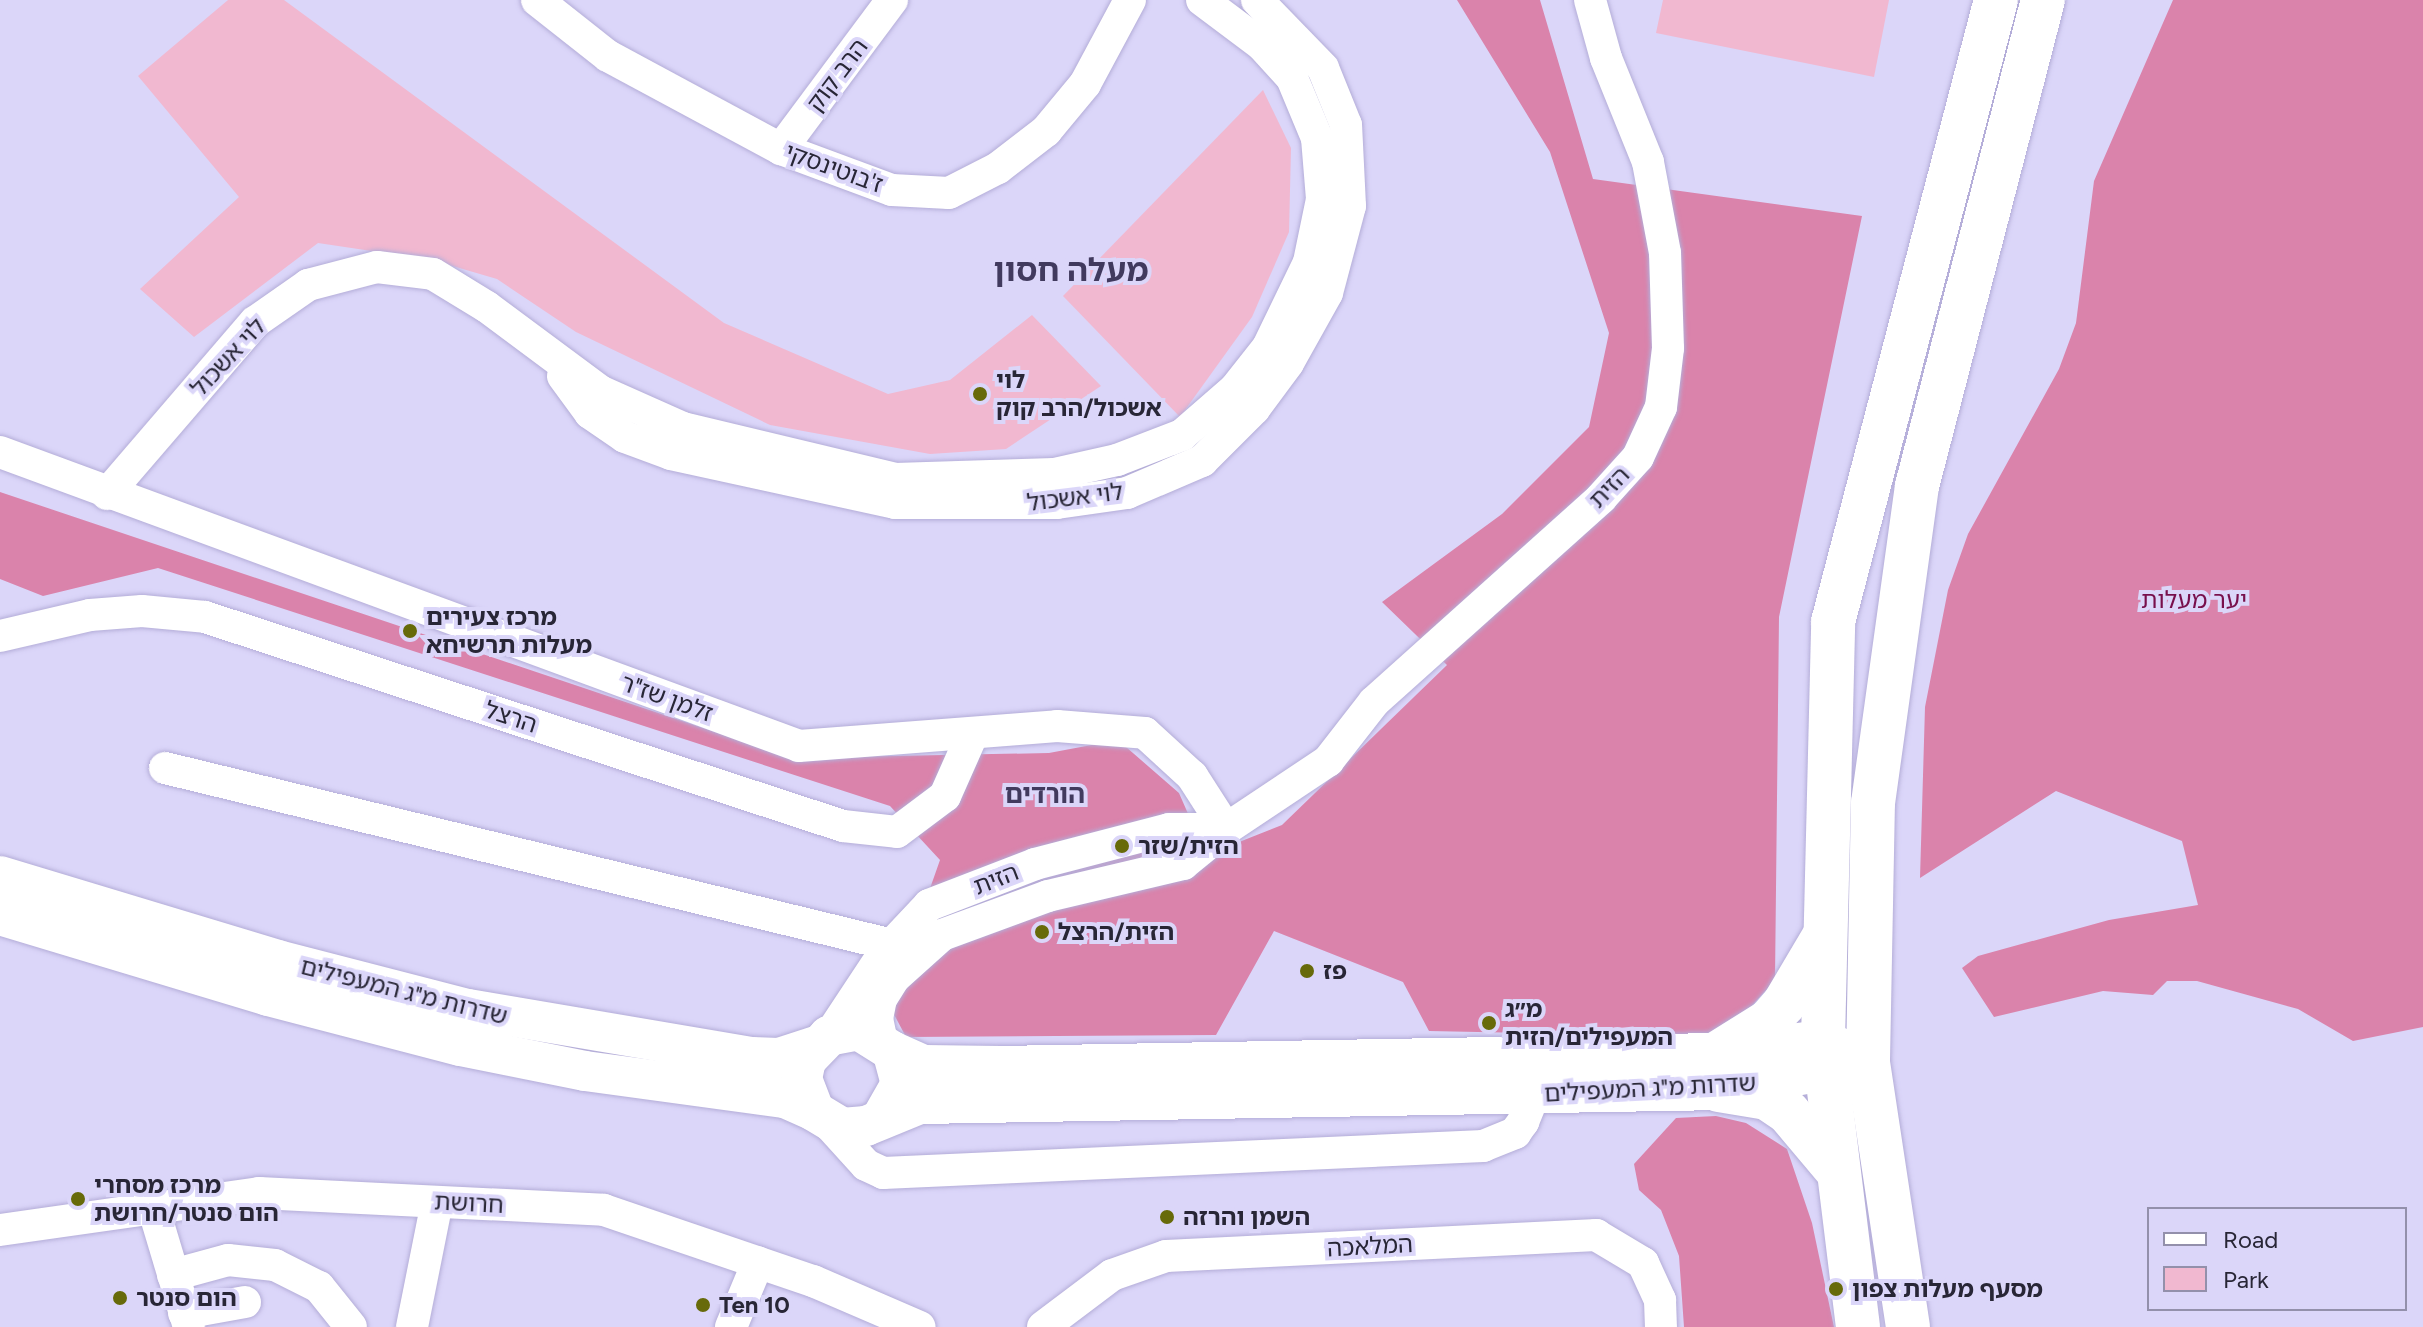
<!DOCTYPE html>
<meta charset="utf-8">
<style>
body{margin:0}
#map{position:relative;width:2423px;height:1327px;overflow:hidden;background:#dbd6f9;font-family:Figtree,"Noto Sans Hebrew",sans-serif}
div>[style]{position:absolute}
.green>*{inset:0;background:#f1b8d0}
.forest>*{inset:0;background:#da83ab}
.roads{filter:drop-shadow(0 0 2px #b4add8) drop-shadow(0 0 2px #b4add8)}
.minor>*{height:32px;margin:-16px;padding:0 16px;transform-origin:16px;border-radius:16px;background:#fff}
.major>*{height:40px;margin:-20px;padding:0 20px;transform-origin:20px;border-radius:20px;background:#fff}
.highway>*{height:44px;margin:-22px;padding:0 22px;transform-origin:22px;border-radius:22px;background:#fff}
.dots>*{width:22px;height:22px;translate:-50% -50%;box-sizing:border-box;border:4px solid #dbd6f9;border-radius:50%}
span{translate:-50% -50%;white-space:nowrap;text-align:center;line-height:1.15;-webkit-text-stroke:8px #dbd6f9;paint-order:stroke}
.street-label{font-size:24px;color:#282636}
.poi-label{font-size:24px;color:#282636;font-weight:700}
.left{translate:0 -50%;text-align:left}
.park-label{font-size:24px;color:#780f4c}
.neighbourhood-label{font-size:26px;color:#413a5e;font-weight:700}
.district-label{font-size:32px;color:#413a5e;font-weight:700}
.legend{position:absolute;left:2147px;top:1207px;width:260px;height:104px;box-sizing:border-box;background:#dbd6f9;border:2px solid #9390ab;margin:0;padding:10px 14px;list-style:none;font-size:24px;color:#282636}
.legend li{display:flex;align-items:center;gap:16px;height:40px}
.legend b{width:40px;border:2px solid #9390ab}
</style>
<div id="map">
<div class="green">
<i style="clip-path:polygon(228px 0,284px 0,724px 323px,888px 394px,950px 380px,1032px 315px,1101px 386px,1006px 449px,930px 454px,770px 425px,576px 332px,497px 279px,432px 260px,318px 243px,194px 337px,140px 289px,239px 197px,138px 76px)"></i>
<i style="clip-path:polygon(1663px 0,1889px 0,1874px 77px,1656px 33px)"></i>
<i style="clip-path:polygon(1263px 90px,1291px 148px,1289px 232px,1252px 317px,1180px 417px,1063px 296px)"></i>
</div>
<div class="forest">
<i style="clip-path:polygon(1457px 0,1540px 0,1593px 179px,1862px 216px,1779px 617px,1775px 980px,1740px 1019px,1709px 1037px,1429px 1031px,1403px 982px,1274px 931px,1216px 1035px,906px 1037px,889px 1005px,940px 860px,890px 806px,158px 568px,43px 596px,0 579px,0 492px,792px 758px,1049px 753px,1118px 740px,1179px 793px,1206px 855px,1282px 825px,1447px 665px,1382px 602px,1502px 514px,1589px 427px,1609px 333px,1550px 152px)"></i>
<i style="clip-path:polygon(2173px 0,2423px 0,2423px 1027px,2353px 1041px,2298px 1009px,2197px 981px,2167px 981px,2153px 995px,2103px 991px,1994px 1017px,1962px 968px,1978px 956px,2109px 920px,2198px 905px,2182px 841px,2056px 791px,1920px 878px,1925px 707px,1948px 590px,1968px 534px,2059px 369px,2076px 323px,2094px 181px)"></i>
<i style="clip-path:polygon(1716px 1116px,1746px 1123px,1787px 1149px,1812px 1223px,1834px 1327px,1684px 1327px,1679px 1256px,1661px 1210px,1639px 1190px,1634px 1164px,1676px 1118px)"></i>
</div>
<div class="roads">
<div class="minor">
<i style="left:537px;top:0;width:90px;rotate:38.3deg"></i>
<i style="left:608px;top:56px;width:196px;rotate:28.3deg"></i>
<i style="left:781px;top:149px;width:118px;rotate:20.3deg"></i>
<i style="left:892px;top:190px;width:57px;rotate:3deg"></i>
<i style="left:949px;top:193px;width:55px;rotate:-27deg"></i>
<i style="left:998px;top:168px;width:61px;rotate:-37.6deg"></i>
<i style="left:1046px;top:131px;width:61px;rotate:-50.3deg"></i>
<i style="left:1085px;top:84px;width:95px;rotate:-61.8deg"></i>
<i style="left:781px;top:149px;width:186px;rotate:-53.3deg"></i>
<i style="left:563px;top:376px;width:46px;rotate:53.9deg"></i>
<i style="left:590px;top:413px;width:42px;rotate:34.4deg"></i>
<i style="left:625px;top:437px;width:49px;rotate:20.3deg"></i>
<i style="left:671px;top:454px;width:229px;rotate:12.3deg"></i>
<i style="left:895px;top:503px;width:162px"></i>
<i style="left:1057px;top:503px;width:71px;rotate:-8.1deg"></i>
<i style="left:1127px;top:493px;width:82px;rotate:-23.1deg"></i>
<i style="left:1202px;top:461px;width:74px;rotate:-45deg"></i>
<i style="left:1254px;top:409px;width:57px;rotate:-53.5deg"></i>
<i style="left:1288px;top:363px;width:80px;rotate:-60.9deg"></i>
<i style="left:1327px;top:293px;width:90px;rotate:-75.2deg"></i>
<i style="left:1350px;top:206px;width:81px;rotate:-92.8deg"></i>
<i style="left:1346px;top:125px;width:61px;rotate:-112deg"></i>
<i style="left:1323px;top:68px;width:95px;rotate:-134.1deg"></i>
<i style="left:0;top:452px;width:851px;rotate:20.2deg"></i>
<i style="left:799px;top:746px;width:259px;rotate:-4.4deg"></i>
<i style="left:1057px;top:726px;width:88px;rotate:4.5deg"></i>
<i style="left:1145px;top:733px;width:64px;rotate:42.5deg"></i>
<i style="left:1192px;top:776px;width:63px;rotate:57.3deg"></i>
<i style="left:107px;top:494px;width:227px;rotate:-49.3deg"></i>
<i style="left:255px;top:322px;width:65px;rotate:-34.9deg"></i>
<i style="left:308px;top:285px;width:71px;rotate:-14.6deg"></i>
<i style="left:377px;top:267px;width:56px;rotate:7.1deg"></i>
<i style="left:433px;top:274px;width:63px;rotate:31.4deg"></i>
<i style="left:487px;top:307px;width:141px;rotate:36.6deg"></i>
<i style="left:600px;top:391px;width:91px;rotate:24deg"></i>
<i style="left:683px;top:428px;width:218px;rotate:13.5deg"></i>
<i style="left:895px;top:479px;width:159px;rotate:-1.8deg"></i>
<i style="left:1054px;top:474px;width:65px;rotate:-12.5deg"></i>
<i style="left:1117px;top:460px;width:70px;rotate:-21deg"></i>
<i style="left:1182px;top:435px;width:70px;rotate:-41deg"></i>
<i style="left:1235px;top:389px;width:53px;rotate:-51.8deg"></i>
<i style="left:1268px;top:347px;width:94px;rotate:-64.2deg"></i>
<i style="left:1309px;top:262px;width:64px;rotate:-78.3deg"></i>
<i style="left:1322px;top:199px;width:61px;rotate:-94.7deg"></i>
<i style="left:1317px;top:138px;width:65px;rotate:-112.6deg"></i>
<i style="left:1292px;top:78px;width:45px;rotate:-132.3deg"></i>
<i style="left:1262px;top:45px;width:75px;rotate:-143.1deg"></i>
<i style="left:0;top:636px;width:92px;rotate:-13.1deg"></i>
<i style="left:90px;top:615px;width:52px;rotate:-4.4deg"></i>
<i style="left:142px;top:611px;width:63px;rotate:5.4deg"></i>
<i style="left:205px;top:617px;width:671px;rotate:18.14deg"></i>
<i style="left:843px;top:826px;width:54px;rotate:6.3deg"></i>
<i style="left:897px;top:832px;width:60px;rotate:-36.9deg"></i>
<i style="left:945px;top:796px;width:67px;rotate:-66.1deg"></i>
<i style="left:165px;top:768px;width:748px;rotate:13.68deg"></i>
<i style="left:829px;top:1036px;width:100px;rotate:-56.5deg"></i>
<i style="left:884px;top:953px;width:66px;rotate:-46.8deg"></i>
<i style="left:929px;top:905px;width:114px;rotate:-21.1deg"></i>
<i style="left:1035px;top:864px;width:138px;rotate:-14.6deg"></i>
<i style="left:1169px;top:829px;width:57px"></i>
<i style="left:882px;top:1042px;width:24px;rotate:-102deg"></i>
<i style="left:877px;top:1019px;width:20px;rotate:-79deg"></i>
<i style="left:881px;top:999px;width:25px;rotate:-58deg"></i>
<i style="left:894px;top:978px;width:64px;rotate:-41.9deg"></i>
<i style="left:942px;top:935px;width:113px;rotate:-20.2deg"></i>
<i style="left:1048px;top:896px;width:139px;rotate:-13.3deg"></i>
<i style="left:1183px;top:864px;width:55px;rotate:-39.1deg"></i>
<i style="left:1226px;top:829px;width:123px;rotate:-33.7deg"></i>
<i style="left:1328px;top:761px;width:75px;rotate:-52.1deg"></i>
<i style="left:1374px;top:702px;width:305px;rotate:-41.9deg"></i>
<i style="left:1601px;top:498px;width:55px;rotate:-47.9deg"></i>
<i style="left:1638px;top:457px;width:55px;rotate:-65.3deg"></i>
<i style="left:1661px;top:407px;width:59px;rotate:-83.2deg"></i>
<i style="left:1668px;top:348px;width:95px;rotate:-91.8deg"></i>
<i style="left:1665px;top:253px;width:93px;rotate:-100.6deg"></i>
<i style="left:1648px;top:162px;width:112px;rotate:-112deg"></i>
<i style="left:1606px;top:58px;width:60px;rotate:-105.4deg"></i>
<i style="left:826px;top:1121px;width:59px;rotate:47.7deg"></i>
<i style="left:866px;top:1165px;width:19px;rotate:25deg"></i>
<i style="left:883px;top:1173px;width:601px;rotate:-2.58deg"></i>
<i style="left:1483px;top:1146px;width:35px;rotate:-22deg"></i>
<i style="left:1515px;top:1133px;width:14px;rotate:-54deg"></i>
<i style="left:1523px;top:1122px;width:31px;rotate:-68deg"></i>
<i style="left:1535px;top:1093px;width:22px;rotate:-90deg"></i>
<i style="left:153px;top:1207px;width:125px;rotate:73.3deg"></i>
<i style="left:0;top:1230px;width:262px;rotate:-8.1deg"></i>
<i style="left:259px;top:1193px;width:345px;rotate:2.8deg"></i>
<i style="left:604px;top:1210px;width:221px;rotate:18.8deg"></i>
<i style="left:813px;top:1281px;width:116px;rotate:23.3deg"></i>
<i style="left:173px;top:1275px;width:57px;rotate:-15.3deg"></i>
<i style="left:228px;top:1260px;width:47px;rotate:6.1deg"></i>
<i style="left:275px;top:1265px;width:49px;rotate:26.6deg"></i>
<i style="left:319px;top:1287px;width:51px;rotate:51.3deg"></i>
<i style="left:184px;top:1313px;width:62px;rotate:-10.2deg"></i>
<i style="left:412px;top:1327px;width:127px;rotate:-78.7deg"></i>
<i style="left:731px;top:1327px;width:70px;rotate:-67.4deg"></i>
<i style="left:1043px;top:1327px;width:86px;rotate:-37deg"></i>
<i style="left:1112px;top:1275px;width:57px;rotate:-19.4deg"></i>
<i style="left:1166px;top:1256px;width:431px;rotate:-2.8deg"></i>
<i style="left:1596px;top:1235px;width:55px;rotate:30.8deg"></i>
<i style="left:1643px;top:1263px;width:41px;rotate:65.3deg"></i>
<i style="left:1660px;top:1300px;width:27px;rotate:88deg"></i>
</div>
<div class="major">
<i style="left:0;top:876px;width:290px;rotate:16.8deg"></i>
<i style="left:278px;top:960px;width:196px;rotate:14.5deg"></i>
<i style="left:468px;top:1009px;width:287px;rotate:9.6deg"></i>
<i style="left:751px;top:1057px;width:28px;rotate:2deg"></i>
<i style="left:779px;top:1058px;width:38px;rotate:-18deg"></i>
<i style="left:0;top:915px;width:280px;rotate:16.8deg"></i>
<i style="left:268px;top:996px;width:198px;rotate:14.6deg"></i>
<i style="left:460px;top:1046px;width:127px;rotate:11.3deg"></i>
<i style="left:585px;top:1071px;width:202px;rotate:7.7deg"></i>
<i style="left:785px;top:1098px;width:32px;rotate:24deg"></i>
<i style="left:892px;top:1051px;width:35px;rotate:24deg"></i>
<i style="left:924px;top:1065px;width:76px;rotate:0.8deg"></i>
<i style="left:1000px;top:1066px;width:718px;rotate:-1.04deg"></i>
<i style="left:1718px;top:1053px;width:106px;rotate:-7.1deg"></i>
<i style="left:1823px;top:1040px;width:33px;rotate:25deg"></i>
<i style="left:881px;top:1119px;width:40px;rotate:-60.3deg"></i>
<i style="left:901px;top:1084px;width:34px;rotate:-105deg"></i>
<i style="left:892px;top:1051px;width:39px;rotate:-148deg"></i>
<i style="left:859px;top:1030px;width:31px;rotate:169deg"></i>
<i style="left:829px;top:1036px;width:33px;rotate:134deg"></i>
<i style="left:806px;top:1060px;width:19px;rotate:102deg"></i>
<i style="left:802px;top:1079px;width:34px;rotate:69deg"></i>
<i style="left:814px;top:1111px;width:33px;rotate:31deg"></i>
<i style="left:842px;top:1128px;width:24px;rotate:-5deg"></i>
<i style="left:866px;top:1126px;width:58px;rotate:-22.2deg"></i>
<i style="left:920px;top:1104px;width:799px;rotate:-1deg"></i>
<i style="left:1719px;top:1090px;width:143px;rotate:-10.4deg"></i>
</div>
<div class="highway">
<i style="left:1718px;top:1053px;width:60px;rotate:-32.1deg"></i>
<i style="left:1769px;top:1021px;width:23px;rotate:-49deg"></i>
<i style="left:1784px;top:1004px;width:77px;rotate:-59.4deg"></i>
<i style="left:1719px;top:1090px;width:49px;rotate:9.5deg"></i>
<i style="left:1767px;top:1098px;width:25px;rotate:34deg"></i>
<i style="left:1788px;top:1112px;width:73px;rotate:50deg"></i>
<i style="left:1858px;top:1327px;width:289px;rotate:-97deg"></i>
<i style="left:1823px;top:1040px;width:418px;rotate:-88.6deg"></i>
<i style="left:1833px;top:622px;width:643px;rotate:-75.32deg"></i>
<i style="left:1908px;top:1327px;width:269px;rotate:-98.6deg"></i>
<i style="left:1868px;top:1061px;width:258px;rotate:-88.9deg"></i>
<i style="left:1873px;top:803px;width:320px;rotate:-82.1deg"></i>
<i style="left:1917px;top:486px;width:502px;rotate:-75.47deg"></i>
</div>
</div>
<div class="dots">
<i style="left:980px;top:394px;background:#676a0a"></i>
<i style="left:410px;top:631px;background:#676a0a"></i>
<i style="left:1122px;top:846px;background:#676a0a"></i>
<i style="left:1042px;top:932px;background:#676a0a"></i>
<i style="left:1307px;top:971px;background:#676a0a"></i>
<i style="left:1489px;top:1023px;background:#676a0a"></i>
<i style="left:78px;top:1199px;background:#676a0a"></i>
<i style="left:1167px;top:1217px;background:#676a0a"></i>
<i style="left:1836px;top:1289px;background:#676a0a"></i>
<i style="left:120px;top:1298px;background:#676a0a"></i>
<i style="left:703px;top:1305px;background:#676a0a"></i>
</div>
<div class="street-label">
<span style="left:837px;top:75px;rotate:-53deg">הרב קוק</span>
<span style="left:834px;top:168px;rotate:20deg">ז'בוטינסקי</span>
<span style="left:228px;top:357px;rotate:-47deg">לוי אשכול</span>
<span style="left:1609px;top:487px;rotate:-46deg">הזית</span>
<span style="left:1075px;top:497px;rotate:-7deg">לוי אשכול</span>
<span style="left:667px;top:698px;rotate:20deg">זלמן שז"ר</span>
<span style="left:511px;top:717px;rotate:18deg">הרצל</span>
<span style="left:996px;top:879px;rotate:-21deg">הזית</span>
<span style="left:404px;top:991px;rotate:14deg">שדרות מ"ג המעפילים</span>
<span style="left:1650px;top:1088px;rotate:-3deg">שדרות מ"ג המעפילים</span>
<span style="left:469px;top:1203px;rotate:3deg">חרושת</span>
<span style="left:1370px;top:1246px;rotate:-3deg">המלאכה</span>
</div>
<div class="poi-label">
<span class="left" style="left:996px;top:394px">לוי<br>אשכול/הרב קוק</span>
<span class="left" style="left:426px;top:631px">מרכז צעירים<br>מעלות תרשיחא</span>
<span class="left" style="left:1138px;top:846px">הזית/שזר</span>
<span class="left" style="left:1058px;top:932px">הזית/הרצל</span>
<span class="left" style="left:1323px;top:971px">פז</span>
<span class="left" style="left:1505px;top:1023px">מ״ג<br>המעפילים/הזית</span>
<span class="left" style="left:94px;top:1199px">מרכז מסחרי<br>הום סנטר/חרושת</span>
<span class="left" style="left:1183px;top:1217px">השמן והרזה</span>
<span class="left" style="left:1852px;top:1289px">מסעף מעלות צפון</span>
<span class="left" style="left:136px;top:1298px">הום סנטר</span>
<span class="left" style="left:719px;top:1305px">Ten 10</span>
</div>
<div class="park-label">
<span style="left:2194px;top:600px">יער מעלות</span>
</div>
<div class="neighbourhood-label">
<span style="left:1045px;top:795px">הורדים</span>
</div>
<div class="district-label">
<span style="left:1071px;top:270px">מעלה חסון</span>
</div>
<ul class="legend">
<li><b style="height:10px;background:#fff"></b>Road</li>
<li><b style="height:22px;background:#f1b8d0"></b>Park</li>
</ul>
</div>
